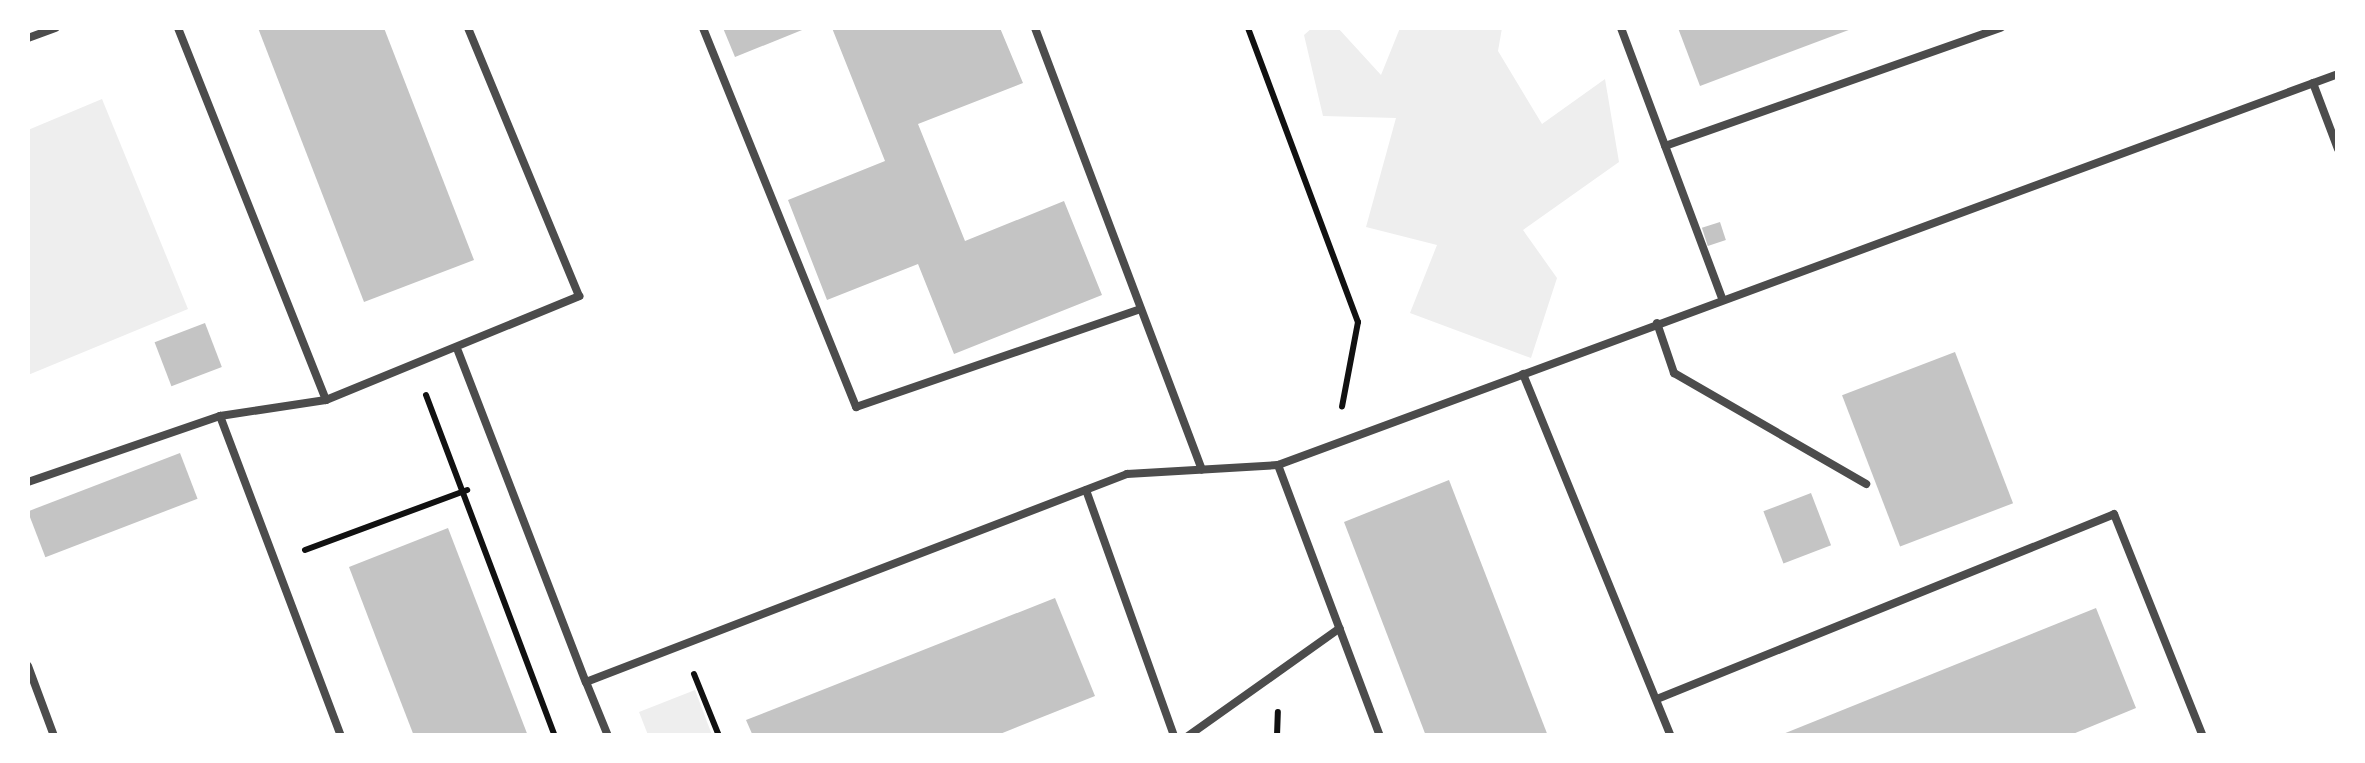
<!DOCTYPE html>
<style>
body{margin:0}
#map{position:relative;width:2365px;height:763px;overflow:hidden;background:#fff;font-family:Inter,sans-serif}
div>[style]{position:absolute}
.green>*{inset:0;background:#eee}
.building>*{inset:0;background:#c4c4c4;transform-origin:0 0}
.path>*{height:6px;margin:-3px;padding:0 3px;transform-origin:3px;border-radius:3px;background:#111}
.service>*{height:8px;margin:-4px;padding:0 4px;transform-origin:4px;border-radius:4px;background:#4c4c4c}
span{translate:-50% -50%;white-space:nowrap;text-align:center;line-height:1.15;-webkit-text-stroke:10px #fff;paint-order:stroke}
.frame{position:absolute;inset:0;border:30px solid #fff;pointer-events:none}
</style>
<div id="map">
<div class="green">
<i style="clip-path:polygon(1312px 28px,1338px 28px,1381px 75px,1400px 28px,1502px 28px,1498px 51px,1542px 124px,1605px 79px,1619px 162px,1523px 230px,1557px 278px,1531px 358px,1410px 313px,1437px 245px,1366px 227px,1396px 118px,1323px 116px,1304px 35px)"></i>
<i style="clip-path:polygon(102px 99px,188px 309px,28px 375px,28px 130px)"></i>
<i style="clip-path:polygon(695px 690px,712px 735px,648px 735px,639px 712px)"></i>
</div>
<div class="building">
<i style="clip-path:polygon(258px 28px,384px 28px,474px 260px,364px 302px)"></i>
<i style="clip-path:polygon(723px 28px,807px 28px,735px 57px)"></i>
<i style="clip-path:polygon(832px 28px,1000px 28px,1023px 83px,918px 124px,965px 241px,1064px 201px,1102px 295px,954px 354px,918px 264px,827px 300px,788px 200px,885px 161px)"></i>
<i style="clip-path:polygon(1678px 28px,1854px 28px,1700px 86px)"></i>
<i style="left:1720px;top:222px;width:19px;height:19px;rotate:72deg"></i>
<i style="left:205px;top:323px;width:47px;height:54px;rotate:69deg"></i>
<i style="left:1955px;top:352px;width:162px;height:121px;rotate:69deg"></i>
<i style="left:180px;top:453px;width:49px;height:163px;rotate:69deg"></i>
<i style="clip-path:polygon(1449px 480px,1548px 736px,1426px 736px,1344px 522px)"></i>
<i style="left:1811px;top:493px;width:56px;height:51px;rotate:69deg"></i>
<i style="clip-path:polygon(448px 528px,528px 736px,414px 736px,378px 643px,349px 567px)"></i>
<i style="clip-path:polygon(1055px 598px,1095px 696px,995px 736px,753px 736px,746px 720px)"></i>
<i style="clip-path:polygon(2096px 608px,2136px 708px,2068px 736px,1778px 736px)"></i>
</div>
<div class="path">
<i style="left:1248px;top:28px;width:314px;rotate:69.5deg"></i>
<i style="left:1358px;top:322px;width:86px;rotate:100.7deg"></i>
<i style="left:426px;top:395px;width:365px;rotate:69.3deg"></i>
<i style="left:305px;top:550px;width:173px;rotate:-20.3deg"></i>
<i style="left:694px;top:674px;width:67px;rotate:68deg"></i>
<i style="left:1277px;top:736px;width:24px;rotate:-88deg"></i>
</div>
<div class="service">
<i style="left:178px;top:28px;width:400px;rotate:68.3deg"></i>
<i style="left:703px;top:28px;width:409px;rotate:68deg"></i>
<i style="left:856px;top:407px;width:301px;rotate:-19deg"></i>
<i style="left:1035px;top:28px;width:472px;rotate:69.3deg"></i>
<i style="left:1621px;top:28px;width:288px;rotate:69.5deg"></i>
<i style="left:28px;top:38px;width:29px;rotate:-20deg"></i>
<i style="left:2313px;top:83px;width:71px;rotate:69.3deg"></i>
<i style="left:1665px;top:146px;width:356px;rotate:-19.4deg"></i>
<i style="left:1657px;top:323px;width:53px;rotate:71.2deg"></i>
<i style="left:1674px;top:373px;width:222px;rotate:30deg"></i>
<i style="left:458px;top:351px;width:355px;rotate:68.9deg"></i>
<i style="left:586px;top:682px;width:580px;rotate:-21.03deg"></i>
<i style="left:1127px;top:474px;width:151px;rotate:-3.4deg"></i>
<i style="left:1278px;top:465px;width:1130px;rotate:-20.25deg"></i>
<i style="left:1523px;top:374px;width:391px;rotate:67.8deg"></i>
<i style="left:220px;top:416px;width:342px;rotate:69.3deg"></i>
<i style="left:1278px;top:465px;width:290px;rotate:69.4deg"></i>
<i style="left:28px;top:482px;width:203px;rotate:-19deg"></i>
<i style="left:220px;top:416px;width:107px;rotate:-8.6deg"></i>
<i style="left:326px;top:400px;width:274px;rotate:-22.3deg"></i>
<i style="left:579px;top:296px;width:290px;rotate:-112.5deg"></i>
<i style="left:1086px;top:490px;width:261px;rotate:70.3deg"></i>
<i style="left:28px;top:666px;width:75px;rotate:69.6deg"></i>
<i style="left:586px;top:682px;width:58px;rotate:67.8deg"></i>
<i style="left:1657px;top:699px;width:493px;rotate:-22deg"></i>
<i style="left:2114px;top:514px;width:239px;rotate:68.2deg"></i>
<i style="left:1188px;top:736px;width:186px;rotate:-35.4deg"></i>
</div>
<div class="frame"></div>
</div>
